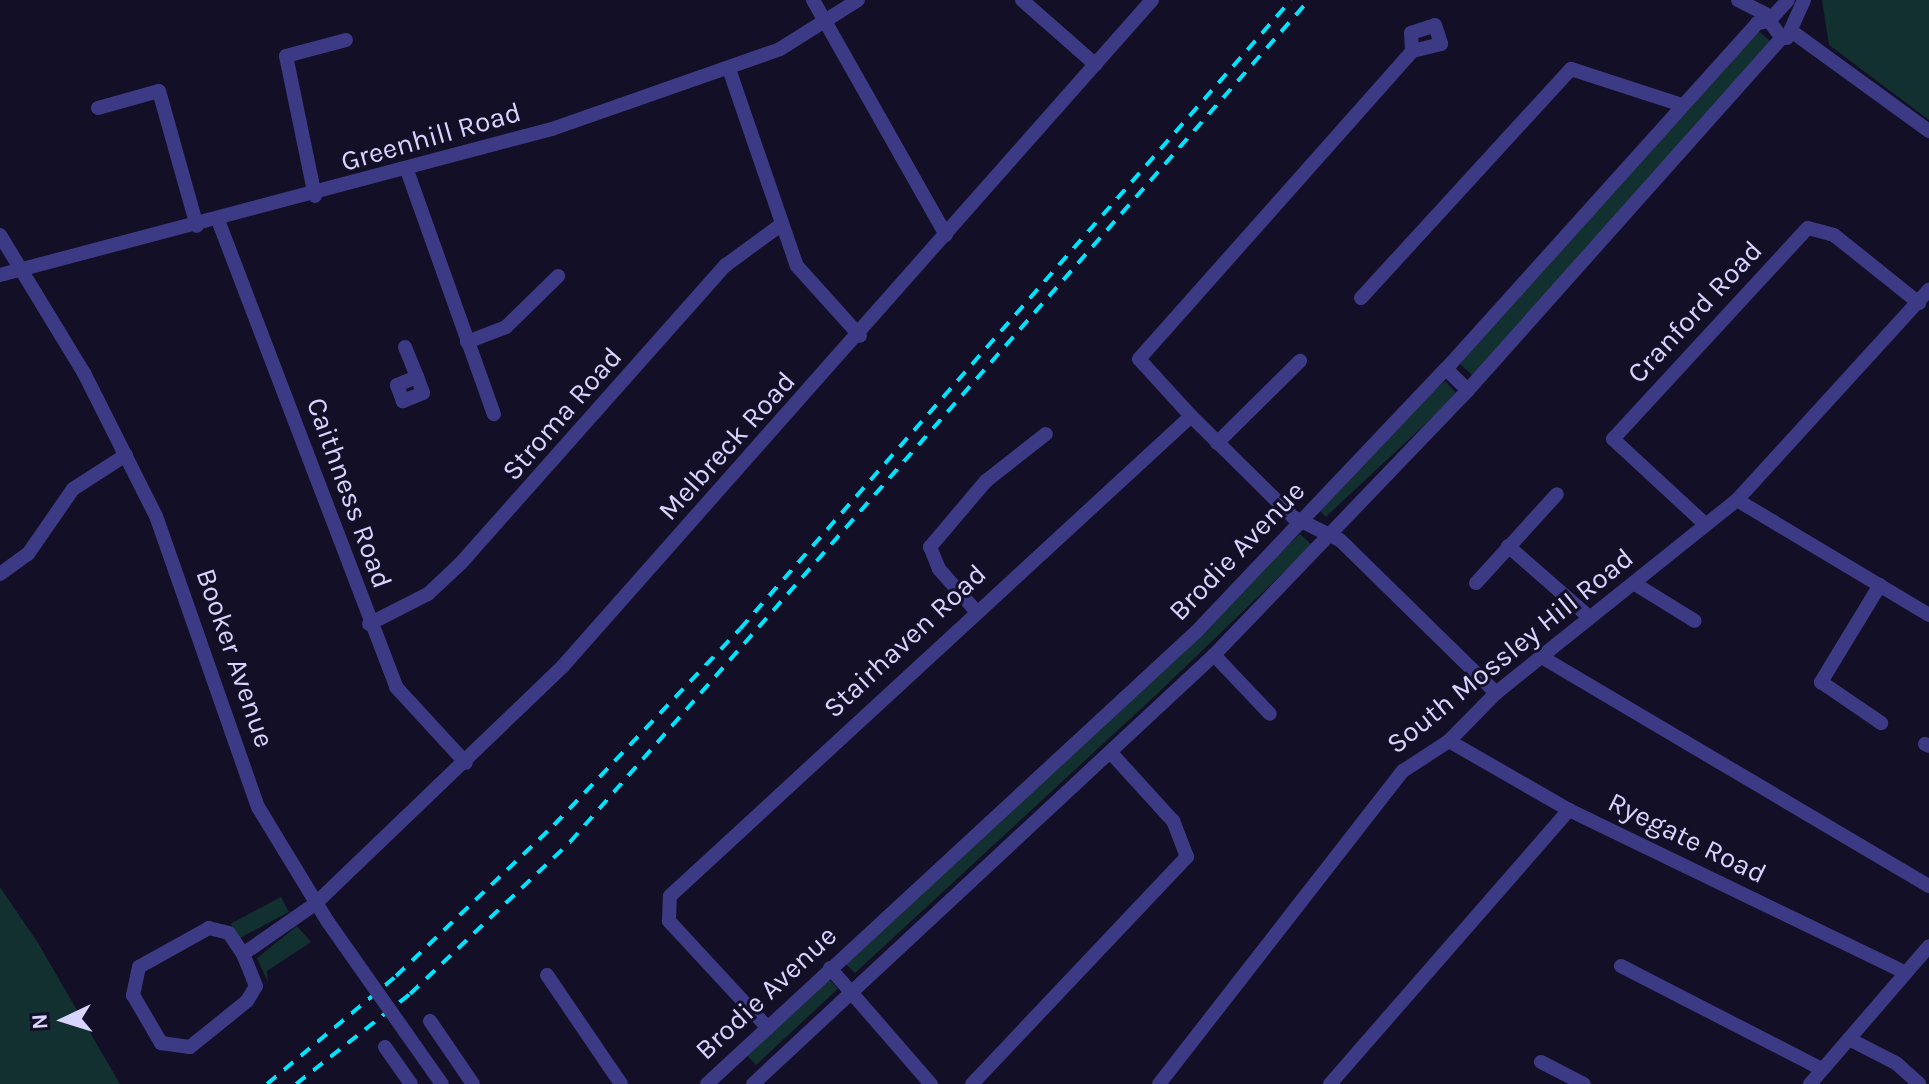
<!DOCTYPE html>
<style>
body{margin:0}
#map{position:relative;width:1929px;height:1084px;overflow:hidden;background:#130f26;font-family:Karla,sans-serif}
div>[style]{position:absolute}
.green>*{inset:0;background:#12302f;transform-origin:0 0}
.minor>*{height:14px;margin:-7px;padding:0 7px;transform-origin:7px;border-radius:7px;background:#3d3a85}
.rail>*{height:4px;margin-top:-2px;transform-origin:0;background:repeating-linear-gradient(90deg,#00e5ff 0 12px,transparent 0 22px)}
.minor-bridge>*{height:14px;margin:-7px;padding:0 7px;transform-origin:7px;border-radius:7px;background:#3d3a85}
span{translate:-50% -50%;white-space:nowrap;text-align:center;line-height:1.15;-webkit-text-stroke:6px #130f26;paint-order:stroke}
.street-label{font-size:28px;color:#d9d4ff}
.north{position:absolute;left:24px;top:980px;width:80px;height:80px;-webkit-text-stroke:6px #130f26;paint-order:stroke;rotate:266deg;font-size:22px;font-weight:700;line-height:32px;text-align:center;color:#d9d4ff}
.north::after{content:'';display:block;margin:auto;width:28px;height:36px;background:#d9d4ff;clip-path:polygon(50% 0,100% 100%,50% 72%,0 100%)}
</style>
<div id="map">
<div class="green">
<i style="clip-path:polygon(1822px 0,1929px 0,1929px 120px,1829px 45px)"></i>
<i style="clip-path:polygon(1757px 30px,1774px 44px,1473px 376px,1460px 364px)"></i>
<i style="left:1445px;top:381px;width:18px;height:180px;rotate:47deg"></i>
<i style="clip-path:polygon(1300px 534px,1312px 545px,1157px 694px,855px 973px,844px 962px)"></i>
<i style="clip-path:polygon(0 887px,38px 943px,120px 1084px,0 1084px)"></i>
<i style="left:281px;top:897px;width:17px;height:57px;rotate:62deg"></i>
<i style="clip-path:polygon(297px 926px,311px 942px,267px 971px,268px 982px,257px 958px)"></i>
<i style="left:827px;top:977px;width:16px;height:112px;rotate:47deg"></i>
</div>
<div class="minor">
<i style="left:813px;top:0;width:270px;rotate:60.5deg"></i>
<i style="left:1022px;top:0;width:98px;rotate:41.3deg"></i>
<i style="left:1738px;top:0;width:37px;rotate:27deg"></i>
<i style="left:1794px;top:33px;width:167px;rotate:36deg"></i>
<i style="left:1782px;top:38px;width:21px;rotate:-127deg"></i>
<i style="left:1769px;top:21px;width:28px;rotate:-48deg"></i>
<i style="left:1787px;top:38px;width:42px;rotate:-65.9deg"></i>
<i style="left:729px;top:69px;width:208px;rotate:71deg"></i>
<i style="left:797px;top:266px;width:94px;rotate:48deg"></i>
<i style="left:98px;top:108px;width:63px;rotate:-15.6deg"></i>
<i style="left:159px;top:91px;width:140px;rotate:74.3deg"></i>
<i style="left:408px;top:173px;width:256px;rotate:70.4deg"></i>
<i style="left:315px;top:196px;width:143px;rotate:-101.7deg"></i>
<i style="left:286px;top:56px;width:62px;rotate:-14.9deg"></i>
<i style="left:218px;top:220px;width:500px;rotate:69.1deg"></i>
<i style="left:396px;top:687px;width:103px;rotate:47.4deg"></i>
<i style="left:0;top:235px;width:162px;rotate:58.7deg"></i>
<i style="left:84px;top:373px;width:160px;rotate:63.3deg"></i>
<i style="left:156px;top:516px;width:308px;rotate:70.7deg"></i>
<i style="left:258px;top:807px;width:135px;rotate:58.7deg"></i>
<i style="left:0;top:275px;width:571px;rotate:-14.82deg"></i>
<i style="left:552px;top:129px;width:242px;rotate:-19.3deg"></i>
<i style="left:780px;top:49px;width:92px;rotate:-32.1deg"></i>
<i style="left:1361px;top:298px;width:311px;rotate:-47.5deg"></i>
<i style="left:1571px;top:69px;width:117px;rotate:18deg"></i>
<i style="left:467px;top:342px;width:42px;rotate:-21deg"></i>
<i style="left:506px;top:327px;width:73px;rotate:-44.4deg"></i>
<i style="left:405px;top:347px;width:32px;rotate:68deg"></i>
<i style="left:417px;top:377px;width:17px;rotate:69deg"></i>
<i style="left:423px;top:393px;width:22px;rotate:158deg"></i>
<i style="left:403px;top:401px;width:17px;rotate:-111deg"></i>
<i style="left:397px;top:385px;width:22px;rotate:-22deg"></i>
<i style="left:1446px;top:369px;width:30px;rotate:44deg"></i>
<i style="left:1191px;top:416px;width:77px;rotate:-132.4deg"></i>
<i style="left:1139px;top:359px;width:412px;rotate:-48.4deg"></i>
<i style="left:1412px;top:51px;width:18px;rotate:-93deg"></i>
<i style="left:1411px;top:33px;width:25px;rotate:-18deg"></i>
<i style="left:1435px;top:25px;width:20px;rotate:72deg"></i>
<i style="left:1441px;top:44px;width:30px;rotate:166deg"></i>
<i style="left:1217px;top:443px;width:117px;rotate:-44.7deg"></i>
<i style="left:1737px;top:500px;width:224px;rotate:30.9deg"></i>
<i style="left:1705px;top:524px;width:125px;rotate:-137.3deg"></i>
<i style="left:1613px;top:439px;width:287px;rotate:-47.3deg"></i>
<i style="left:1808px;top:228px;width:27px;rotate:15deg"></i>
<i style="left:1834px;top:235px;width:109px;rotate:38.7deg"></i>
<i style="left:1508px;top:546px;width:108px;rotate:41.2deg"></i>
<i style="left:0;top:574px;width:34px;rotate:-36deg"></i>
<i style="left:28px;top:554px;width:79px;rotate:-55.3deg"></i>
<i style="left:73px;top:489px;width:63px;rotate:-32.7deg"></i>
<i style="left:1476px;top:583px;width:120px;rotate:-47.7deg"></i>
<i style="left:1635px;top:584px;width:70px;rotate:31.7deg"></i>
<i style="left:1880px;top:585px;width:114px;rotate:121.3deg"></i>
<i style="left:1821px;top:682px;width:73px;rotate:34.3deg"></i>
<i style="left:975px;top:610px;width:55px;rotate:-131.3deg"></i>
<i style="left:939px;top:569px;width:24px;rotate:-112deg"></i>
<i style="left:930px;top:547px;width:87px;rotate:-49.7deg"></i>
<i style="left:986px;top:481px;width:76px;rotate:-38.1deg"></i>
<i style="left:369px;top:624px;width:66px;rotate:-27deg"></i>
<i style="left:428px;top:594px;width:45px;rotate:-43.2deg"></i>
<i style="left:461px;top:563px;width:399px;rotate:-48.4deg"></i>
<i style="left:726px;top:265px;width:69px;rotate:-36.2deg"></i>
<i style="left:1214px;top:655px;width:81px;rotate:46.5deg"></i>
<i style="left:1545px;top:659px;width:446px;rotate:30.6deg"></i>
<i style="left:1449px;top:741px;width:138px;rotate:29.9deg"></i>
<i style="left:1569px;top:810px;width:374px;rotate:25.8deg"></i>
<i style="left:1925px;top:744px;width:4px;rotate:27deg"></i>
<i style="left:243px;top:954px;width:25px;rotate:-124deg"></i>
<i style="left:229px;top:933px;width:21px;rotate:-166deg"></i>
<i style="left:209px;top:928px;width:80px;rotate:150.9deg"></i>
<i style="left:139px;top:967px;width:29px;rotate:102deg"></i>
<i style="left:133px;top:995px;width:56px;rotate:59.7deg"></i>
<i style="left:161px;top:1043px;width:29px;rotate:8deg"></i>
<i style="left:190px;top:1047px;width:73px;rotate:-38.9deg"></i>
<i style="left:247px;top:1001px;width:17px;rotate:-59deg"></i>
<i style="left:256px;top:986px;width:35px;rotate:-112deg"></i>
<i style="left:243px;top:954px;width:88px;rotate:-34.8deg"></i>
<i style="left:315px;top:904px;width:344px;rotate:-43.8deg"></i>
<i style="left:563px;top:666px;width:889px;rotate:-48.51deg"></i>
<i style="left:1621px;top:966px;width:225px;rotate:27.2deg"></i>
<i style="left:830px;top:968px;width:154px;rotate:49deg"></i>
<i style="left:547px;top:975px;width:132px;rotate:55.8deg"></i>
<i style="left:430px;top:1021px;width:76px;rotate:55.7deg"></i>
<i style="left:768px;top:1028px;width:146px;rotate:-132.8deg"></i>
<i style="left:669px;top:921px;width:25px;rotate:-88deg"></i>
<i style="left:670px;top:896px;width:708px;rotate:-42.65deg"></i>
<i style="left:1191px;top:416px;width:144px;rotate:44.7deg"></i>
<i style="left:1293px;top:517px;width:52px;rotate:26.1deg"></i>
<i style="left:1340px;top:540px;width:219px;rotate:44.4deg"></i>
<i style="left:406px;top:1033px;width:62px;rotate:54.8deg"></i>
<i style="left:1849px;top:1039px;width:53px;rotate:27.1deg"></i>
<i style="left:1896px;top:1063px;width:31px;rotate:42deg"></i>
<i style="left:385px;top:1047px;width:45px;rotate:54.9deg"></i>
<i style="left:1541px;top:1062px;width:48px;rotate:27.1deg"></i>
<i style="left:707px;top:1084px;width:666px;rotate:-42.75deg"></i>
<i style="left:1196px;top:632px;width:363px;rotate:-46.5deg"></i>
<i style="left:1446px;top:369px;width:465px;rotate:-48deg"></i>
<i style="left:1757px;top:23px;width:12px;rotate:-9deg"></i>
<i style="left:753px;top:1084px;width:630px;rotate:-42.94deg"></i>
<i style="left:1214px;top:655px;width:367px;rotate:-46.2deg"></i>
<i style="left:1468px;top:390px;width:472px;rotate:-48.3deg"></i>
<i style="left:972px;top:1084px;width:313px;rotate:-46.6deg"></i>
<i style="left:1187px;top:857px;width:39px;rotate:-111deg"></i>
<i style="left:1173px;top:821px;width:91px;rotate:-132.3deg"></i>
<i style="left:1159px;top:1084px;width:397px;rotate:-52.1deg"></i>
<i style="left:1403px;top:771px;width:55px;rotate:-33.1deg"></i>
<i style="left:1449px;top:741px;width:67px;rotate:-45.6deg"></i>
<i style="left:1496px;top:693px;width:309px;rotate:-38.7deg"></i>
<i style="left:1737px;top:500px;width:285px;rotate:-47.6deg"></i>
<i style="left:1330px;top:1084px;width:364px;rotate:-48.9deg"></i>
<i style="left:1810px;top:1084px;width:182px;rotate:-49.2deg"></i>
</div>
<div class="rail">
<i style="left:267px;top:1084px;width:168px;rotate:-39.9deg"></i>
<i style="left:396px;top:976px;width:219px;rotate:-43.7deg"></i>
<i style="left:554px;top:825px;width:270px;rotate:-46.5deg"></i>
<i style="left:740px;top:629px;width:836px;rotate:-48.78deg"></i>
<i style="left:296px;top:1084px;width:145px;rotate:-38.3deg"></i>
<i style="left:410px;top:994px;width:221px;rotate:-43.5deg"></i>
<i style="left:570px;top:842px;width:1120px;rotate:-48.73deg"></i>
</div>
<div class="minor-bridge">
<i style="left:328px;top:922px;width:136px;rotate:54.9deg"></i>
</div>
<div class="street-label">
<span style="left:431px;top:137px;rotate:-16deg">Greenhill Road</span>
<span style="left:1695px;top:312px;rotate:-47deg">Cranford Road</span>
<span style="left:562px;top:414px;rotate:-49deg">Stroma Road</span>
<span style="left:727px;top:446px;rotate:-48deg">Melbreck Road</span>
<span style="left:349px;top:493px;rotate:70deg">Caithness Road</span>
<span style="left:1237px;top:551px;rotate:-46deg">Brodie Avenue</span>
<span style="left:905px;top:641px;rotate:-43deg">Stairhaven Road</span>
<span style="left:1510px;top:651px;rotate:-39deg">South Mossley Hill Road</span>
<span style="left:235px;top:658px;rotate:71deg">Booker Avenue</span>
<span style="left:1687px;top:838px;rotate:26deg">Ryegate Road</span>
<span style="left:766px;top:993px;rotate:-43deg">Brodie Avenue</span>
</div>
<div class="north">N</div>
</div>
